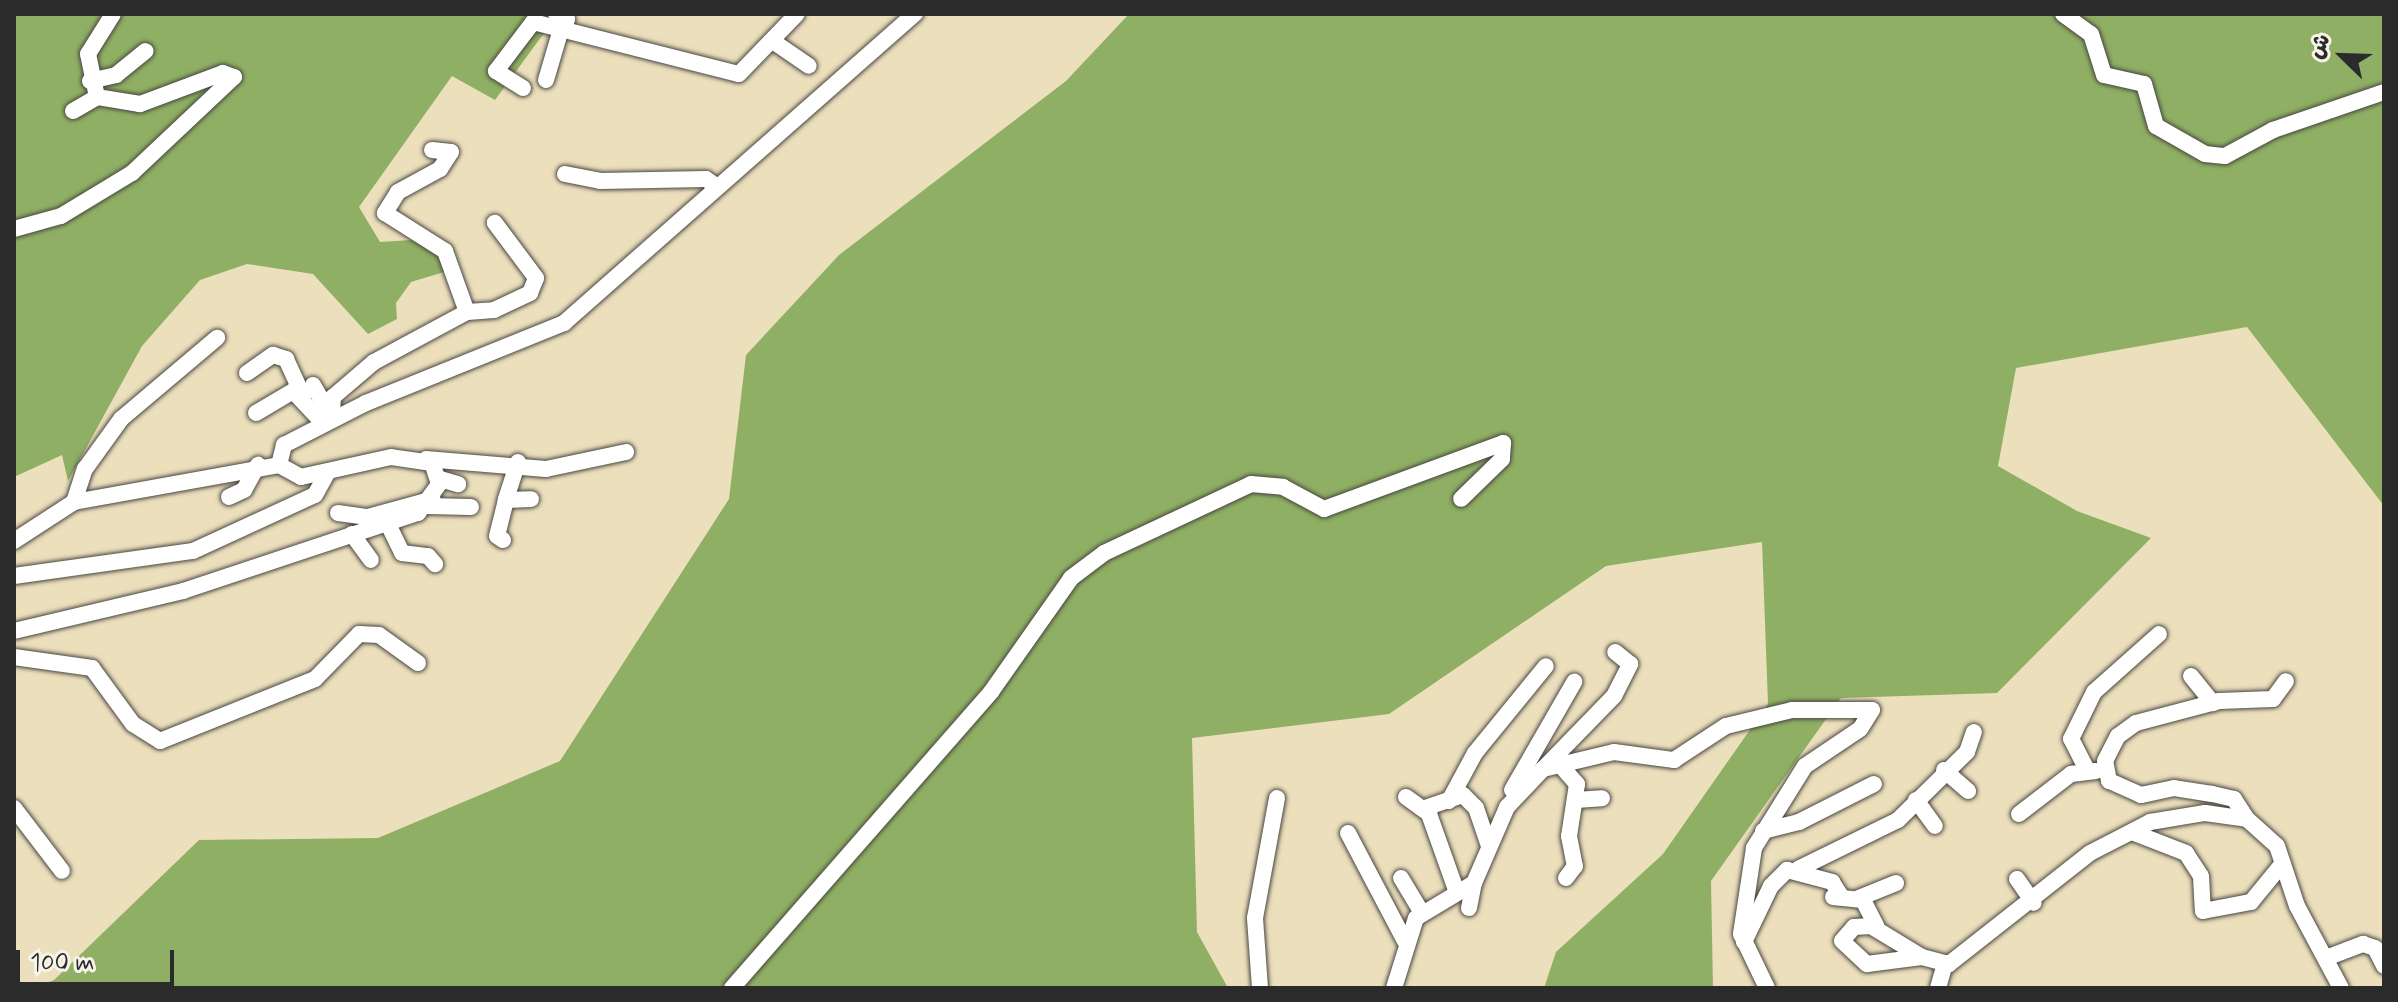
<!DOCTYPE html>
<meta charset="utf-8">
<style>
body{margin:0}
#map{position:relative;width:2398px;height:1002px;overflow:hidden;background:#ecdfbc;font-family:Mynerve,"Playpen Sans Arabic",sans-serif}
div>[style]{position:absolute}
.forest>*{inset:0;background:#8fb064}
.roads{filter:drop-shadow(0 0 2px #484641) drop-shadow(0 0 2px #484641)}
.minor>*{height:16px;margin:-8px;padding:0 8px;transform-origin:8px;border-radius:8px;background:#fff}
span{translate:-50% -50%;white-space:nowrap;text-align:center;line-height:1.15;-webkit-text-stroke:6px #f7f3e8;paint-order:stroke}
.frame{position:absolute;inset:0;border:16px solid #2b2b2b;pointer-events:none}
.north{position:absolute;left:2302px;top:16px;width:80px;height:80px;-webkit-text-stroke:6px #f7f3e8;paint-order:stroke;rotate:293deg;font-size:22px;font-weight:700;line-height:32px;text-align:center;color:#2b2b2b}
.north::after{content:'';display:block;margin:auto;width:28px;height:36px;background:#2b2b2b;clip-path:polygon(50% 0,100% 100%,50% 72%,0 100%)}
.scale{position:absolute;left:16px;top:950px;width:158px;height:36px;box-sizing:border-box;border:4px solid #2b2b2b;border-top:0;padding-left:10px;font-size:24px;line-height:28px;white-space:nowrap;color:#2b2b2b;-webkit-text-stroke:6px #f7f3e8;paint-order:stroke}
</style>
<div id="map">
<div class="forest">
<i style="clip-path:polygon(14px 14px,558px 14px,495px 100px,452px 76px,359px 207px,380px 242px,411px 240px,446px 256px,444px 272px,411px 282px,396px 303px,397px 319px,368px 334px,313px 274px,247px 264px,200px 280px,142px 346px,68px 481px,62px 455px,14px 477px)"></i>
<i style="clip-path:polygon(1129px 14px,2384px 14px,2384px 506px,2247px 327px,2016px 368px,1998px 466px,2077px 511px,2151px 538px,1997px 693px,1841px 698px,1711px 881px,1713px 988px,1544px 988px,1556px 952px,1663px 854px,1768px 704px,1762px 542px,1606px 566px,1389px 714px,1192px 738px,1197px 932px,1228px 988px,35px 988px,54px 980px,199px 840px,378px 838px,560px 761px,729px 499px,746px 355px,839px 255px,1066px 81px)"></i>
</div>
<div class="roads">
<div class="minor">
<i style="left:556px;top:14px;width:12px;rotate:24deg"></i>
<i style="left:567px;top:19px;width:11px;rotate:105deg"></i>
<i style="left:2063px;top:14px;width:34px;rotate:36deg"></i>
<i style="left:2091px;top:34px;width:43px;rotate:72.4deg"></i>
<i style="left:2104px;top:75px;width:41px;rotate:12.7deg"></i>
<i style="left:2144px;top:84px;width:44px;rotate:74.1deg"></i>
<i style="left:2156px;top:126px;width:56px;rotate:29.7deg"></i>
<i style="left:2205px;top:154px;width:20px;rotate:6deg"></i>
<i style="left:2225px;top:156px;width:55px;rotate:-28.4deg"></i>
<i style="left:2273px;top:130px;width:117px;rotate:-18.9deg"></i>
<i style="left:774px;top:42px;width:42px;rotate:34.4deg"></i>
<i style="left:546px;top:80px;width:53px;rotate:-73.6deg"></i>
<i style="left:90px;top:81px;width:27px;rotate:-13deg"></i>
<i style="left:116px;top:75px;width:38px;rotate:-39deg"></i>
<i style="left:523px;top:88px;width:32px;rotate:-148deg"></i>
<i style="left:496px;top:71px;width:61px;rotate:-52.9deg"></i>
<i style="left:533px;top:22px;width:212px;rotate:14.2deg"></i>
<i style="left:739px;top:74px;width:83px;rotate:-46deg"></i>
<i style="left:73px;top:111px;width:28px;rotate:-30deg"></i>
<i style="left:432px;top:150px;width:19px;rotate:6deg"></i>
<i style="left:451px;top:152px;width:20px;rotate:123deg"></i>
<i style="left:440px;top:169px;width:48px;rotate:151.3deg"></i>
<i style="left:398px;top:192px;width:25px;rotate:122deg"></i>
<i style="left:385px;top:213px;width:71px;rotate:32.3deg"></i>
<i style="left:445px;top:251px;width:65px;rotate:70.2deg"></i>
<i style="left:565px;top:174px;width:36px;rotate:11deg"></i>
<i style="left:600px;top:181px;width:106px;rotate:-1.1deg"></i>
<i style="left:706px;top:179px;width:12px;rotate:35deg"></i>
<i style="left:14px;top:229px;width:49px;rotate:-15.5deg"></i>
<i style="left:61px;top:216px;width:83px;rotate:-31.2deg"></i>
<i style="left:132px;top:173px;width:140px;rotate:-43.3deg"></i>
<i style="left:234px;top:77px;width:12px;rotate:-160deg"></i>
<i style="left:223px;top:73px;width:89px;rotate:159.5deg"></i>
<i style="left:140px;top:104px;width:44px;rotate:-170.8deg"></i>
<i style="left:97px;top:97px;width:44px;rotate:-101.8deg"></i>
<i style="left:88px;top:54px;width:47px;rotate:-58deg"></i>
<i style="left:247px;top:373px;width:32px;rotate:-35deg"></i>
<i style="left:273px;top:355px;width:14px;rotate:17deg"></i>
<i style="left:286px;top:359px;width:41px;rotate:65.3deg"></i>
<i style="left:313px;top:385px;width:30px;rotate:60deg"></i>
<i style="left:256px;top:413px;width:43px;rotate:-30.7deg"></i>
<i style="left:293px;top:391px;width:44px;rotate:46.8deg"></i>
<i style="left:332px;top:420px;width:23px;rotate:-88deg"></i>
<i style="left:333px;top:397px;width:54px;rotate:-40.5deg"></i>
<i style="left:374px;top:362px;width:106px;rotate:-28.3deg"></i>
<i style="left:467px;top:312px;width:27px;rotate:-4deg"></i>
<i style="left:494px;top:310px;width:40px;rotate:-25deg"></i>
<i style="left:530px;top:293px;width:16px;rotate:-68deg"></i>
<i style="left:536px;top:278px;width:69px;rotate:-126.7deg"></i>
<i style="left:426px;top:459px;width:120px;rotate:4.8deg"></i>
<i style="left:546px;top:469px;width:82px;rotate:-12deg"></i>
<i style="left:518px;top:462px;width:40px;rotate:108deg"></i>
<i style="left:506px;top:500px;width:25px;rotate:-2deg"></i>
<i style="left:440px;top:479px;width:19px;rotate:16deg"></i>
<i style="left:229px;top:497px;width:17px;rotate:-25deg"></i>
<i style="left:244px;top:490px;width:29px;rotate:-61deg"></i>
<i style="left:74px;top:502px;width:35px;rotate:-72deg"></i>
<i style="left:85px;top:469px;width:62px;rotate:-54.2deg"></i>
<i style="left:121px;top:419px;width:126px;rotate:-40.2deg"></i>
<i style="left:427px;top:506px;width:44px;rotate:1.3deg"></i>
<i style="left:338px;top:513px;width:30px;rotate:8deg"></i>
<i style="left:368px;top:517px;width:67px;rotate:-15.5deg"></i>
<i style="left:388px;top:524px;width:32px;rotate:64deg"></i>
<i style="left:402px;top:553px;width:26px;rotate:7deg"></i>
<i style="left:428px;top:556px;width:11px;rotate:49deg"></i>
<i style="left:352px;top:534px;width:32px;rotate:54deg"></i>
<i style="left:503px;top:540px;width:7px;rotate:-146deg"></i>
<i style="left:497px;top:536px;width:37px;rotate:-76deg"></i>
<i style="left:14px;top:541px;width:72px;rotate:-33deg"></i>
<i style="left:74px;top:502px;width:208px;rotate:-10.2deg"></i>
<i style="left:14px;top:576px;width:181px;rotate:-8deg"></i>
<i style="left:193px;top:551px;width:134px;rotate:-24.7deg"></i>
<i style="left:315px;top:495px;width:25px;rotate:-61deg"></i>
<i style="left:14px;top:631px;width:174px;rotate:-13.3deg"></i>
<i style="left:183px;top:591px;width:248px;rotate:-18.4deg"></i>
<i style="left:418px;top:513px;width:36px;rotate:-54deg"></i>
<i style="left:439px;top:484px;width:22px;rotate:-108deg"></i>
<i style="left:432px;top:463px;width:41px;rotate:-171.7deg"></i>
<i style="left:391px;top:457px;width:92px;rotate:167.5deg"></i>
<i style="left:301px;top:477px;width:25px;rotate:-151deg"></i>
<i style="left:279px;top:465px;width:21px;rotate:-76deg"></i>
<i style="left:284px;top:445px;width:92px;rotate:-27.1deg"></i>
<i style="left:366px;top:403px;width:214px;rotate:-22deg"></i>
<i style="left:564px;top:323px;width:468px;rotate:-41.4deg"></i>
<i style="left:14px;top:657px;width:79px;rotate:8deg"></i>
<i style="left:92px;top:668px;width:69px;rotate:53.8deg"></i>
<i style="left:133px;top:724px;width:32px;rotate:32deg"></i>
<i style="left:160px;top:741px;width:167px;rotate:-21.8deg"></i>
<i style="left:315px;top:679px;width:63px;rotate:-45.6deg"></i>
<i style="left:359px;top:634px;width:20px;rotate:3deg"></i>
<i style="left:379px;top:635px;width:48px;rotate:35.7deg"></i>
<i style="left:2191px;top:676px;width:35px;rotate:51deg"></i>
<i style="left:1562px;top:767px;width:23px;rotate:49deg"></i>
<i style="left:1577px;top:784px;width:53px;rotate:98.7deg"></i>
<i style="left:1569px;top:836px;width:31px;rotate:79deg"></i>
<i style="left:1575px;top:866px;width:15px;rotate:127deg"></i>
<i style="left:2086px;top:768px;width:33px;rotate:-117deg"></i>
<i style="left:2071px;top:739px;width:52px;rotate:-63.9deg"></i>
<i style="left:2094px;top:692px;width:87px;rotate:-41.7deg"></i>
<i style="left:1543px;top:769px;width:102px;rotate:-45.8deg"></i>
<i style="left:1614px;top:696px;width:36px;rotate:-63deg"></i>
<i style="left:1630px;top:664px;width:19px;rotate:-141deg"></i>
<i style="left:1944px;top:770px;width:32px;rotate:41deg"></i>
<i style="left:1512px;top:790px;width:125px;rotate:-60.1deg"></i>
<i style="left:1406px;top:797px;width:29px;rotate:36deg"></i>
<i style="left:1429px;top:814px;width:81px;rotate:70.4deg"></i>
<i style="left:1576px;top:800px;width:26px;rotate:-4deg"></i>
<i style="left:1916px;top:800px;width:32px;rotate:54deg"></i>
<i style="left:1449px;top:801px;width:55px;rotate:-61.6deg"></i>
<i style="left:1475px;top:753px;width:112px;rotate:-50.8deg"></i>
<i style="left:14px;top:808px;width:79px;rotate:52.7deg"></i>
<i style="left:1425px;top:808px;width:40px;rotate:-18.9deg"></i>
<i style="left:1463px;top:795px;width:18px;rotate:45deg"></i>
<i style="left:1476px;top:808px;width:40px;rotate:71.1deg"></i>
<i style="left:2019px;top:814px;width:66px;rotate:-37.6deg"></i>
<i style="left:2071px;top:774px;width:25px;rotate:-7deg"></i>
<i style="left:2247px;top:819px;width:24px;rotate:-123deg"></i>
<i style="left:2234px;top:799px;width:23px;rotate:-167deg"></i>
<i style="left:2212px;top:794px;width:38px;rotate:-171deg"></i>
<i style="left:2174px;top:788px;width:34px;rotate:168deg"></i>
<i style="left:2141px;top:795px;width:35px;rotate:-156deg"></i>
<i style="left:2109px;top:781px;width:20px;rotate:-101deg"></i>
<i style="left:2105px;top:761px;width:28px;rotate:-63deg"></i>
<i style="left:2118px;top:736px;width:22px;rotate:-36deg"></i>
<i style="left:2136px;top:723px;width:86px;rotate:-14.8deg"></i>
<i style="left:2219px;top:701px;width:54px;rotate:-2.1deg"></i>
<i style="left:2273px;top:699px;width:22px;rotate:-54deg"></i>
<i style="left:1763px;top:831px;width:37px;rotate:-14deg"></i>
<i style="left:1799px;top:822px;width:84px;rotate:-26.9deg"></i>
<i style="left:2132px;top:832px;width:58px;rotate:21.3deg"></i>
<i style="left:2186px;top:853px;width:27px;rotate:57deg"></i>
<i style="left:2201px;top:876px;width:35px;rotate:87deg"></i>
<i style="left:2203px;top:911px;width:49px;rotate:-10.6deg"></i>
<i style="left:2251px;top:902px;width:50px;rotate:-50.6deg"></i>
<i style="left:1348px;top:833px;width:122px;rotate:62.2deg"></i>
<i style="left:1798px;top:869px;width:111px;rotate:-26.1deg"></i>
<i style="left:1898px;top:820px;width:97px;rotate:-44.6deg"></i>
<i style="left:1967px;top:752px;width:21px;rotate:-71deg"></i>
<i style="left:1401px;top:878px;width:41px;rotate:59deg"></i>
<i style="left:2017px;top:879px;width:29px;rotate:55deg"></i>
<i style="left:1833px;top:897px;width:30px;rotate:6deg"></i>
<i style="left:1863px;top:900px;width:30px;rotate:63deg"></i>
<i style="left:1859px;top:898px;width:40px;rotate:-22deg"></i>
<i style="left:1469px;top:908px;width:25px;rotate:-79deg"></i>
<i style="left:1744px;top:942px;width:62px;rotate:-64.3deg"></i>
<i style="left:1771px;top:886px;width:23px;rotate:-45deg"></i>
<i style="left:1787px;top:870px;width:47px;rotate:14.9deg"></i>
<i style="left:1832px;top:882px;width:17px;rotate:57deg"></i>
<i style="left:1922px;top:957px;width:60px;rotate:-148.7deg"></i>
<i style="left:1871px;top:926px;width:17px;rotate:177deg"></i>
<i style="left:1854px;top:927px;width:18px;rotate:131deg"></i>
<i style="left:1842px;top:941px;width:34px;rotate:43deg"></i>
<i style="left:1867px;top:964px;width:55px;rotate:-7.3deg"></i>
<i style="left:1922px;top:957px;width:28px;rotate:15deg"></i>
<i style="left:1949px;top:964px;width:179px;rotate:-38.2deg"></i>
<i style="left:2090px;top:853px;width:68px;rotate:-27.3deg"></i>
<i style="left:2150px;top:822px;width:56px;rotate:-9.3deg"></i>
<i style="left:2205px;top:813px;width:42px;rotate:8.1deg"></i>
<i style="left:2247px;top:819px;width:40px;rotate:42deg"></i>
<i style="left:2277px;top:846px;width:63px;rotate:71.6deg"></i>
<i style="left:2297px;top:906px;width:93px;rotate:61.8deg"></i>
<i style="left:2326px;top:958px;width:40px;rotate:-21deg"></i>
<i style="left:2363px;top:944px;width:13px;rotate:18deg"></i>
<i style="left:2375px;top:948px;width:20px;rotate:63deg"></i>
<i style="left:732px;top:988px;width:393px;rotate:-48.8deg"></i>
<i style="left:991px;top:692px;width:139px;rotate:-54.9deg"></i>
<i style="left:1071px;top:578px;width:41px;rotate:-37.1deg"></i>
<i style="left:1104px;top:553px;width:162px;rotate:-25.1deg"></i>
<i style="left:1251px;top:484px;width:32px;rotate:5deg"></i>
<i style="left:1283px;top:487px;width:47px;rotate:28.2deg"></i>
<i style="left:1324px;top:509px;width:191px;rotate:-20.2deg"></i>
<i style="left:1503px;top:443px;width:16px;rotate:94deg"></i>
<i style="left:1502px;top:459px;width:57px;rotate:135.7deg"></i>
<i style="left:1260px;top:988px;width:70px;rotate:-94.1deg"></i>
<i style="left:1255px;top:918px;width:122px;rotate:-79.6deg"></i>
<i style="left:1394px;top:988px;width:73px;rotate:-72.6deg"></i>
<i style="left:1416px;top:918px;width:68px;rotate:-31.1deg"></i>
<i style="left:1474px;top:883px;width:83px;rotate:-66.5deg"></i>
<i style="left:1507px;top:807px;width:52px;rotate:-46.5deg"></i>
<i style="left:1543px;top:769px;width:73px;rotate:-13.5deg"></i>
<i style="left:1614px;top:752px;width:61px;rotate:7.6deg"></i>
<i style="left:1674px;top:760px;width:62px;rotate:-33.2deg"></i>
<i style="left:1726px;top:726px;width:68px;rotate:-13.6deg"></i>
<i style="left:1792px;top:710px;width:80px"></i>
<i style="left:1872px;top:710px;width:22px;rotate:122deg"></i>
<i style="left:1860px;top:729px;width:66px;rotate:146.1deg"></i>
<i style="left:1805px;top:766px;width:97px;rotate:121.9deg"></i>
<i style="left:1754px;top:848px;width:87px;rotate:98.6deg"></i>
<i style="left:1741px;top:934px;width:60px;rotate:64.3deg"></i>
<i style="left:1938px;top:988px;width:26px;rotate:-74deg"></i>
</div>
</div>
<div class="frame"></div>
<div class="north">ش</div>
<div class="scale">100 m</div>
</div>
